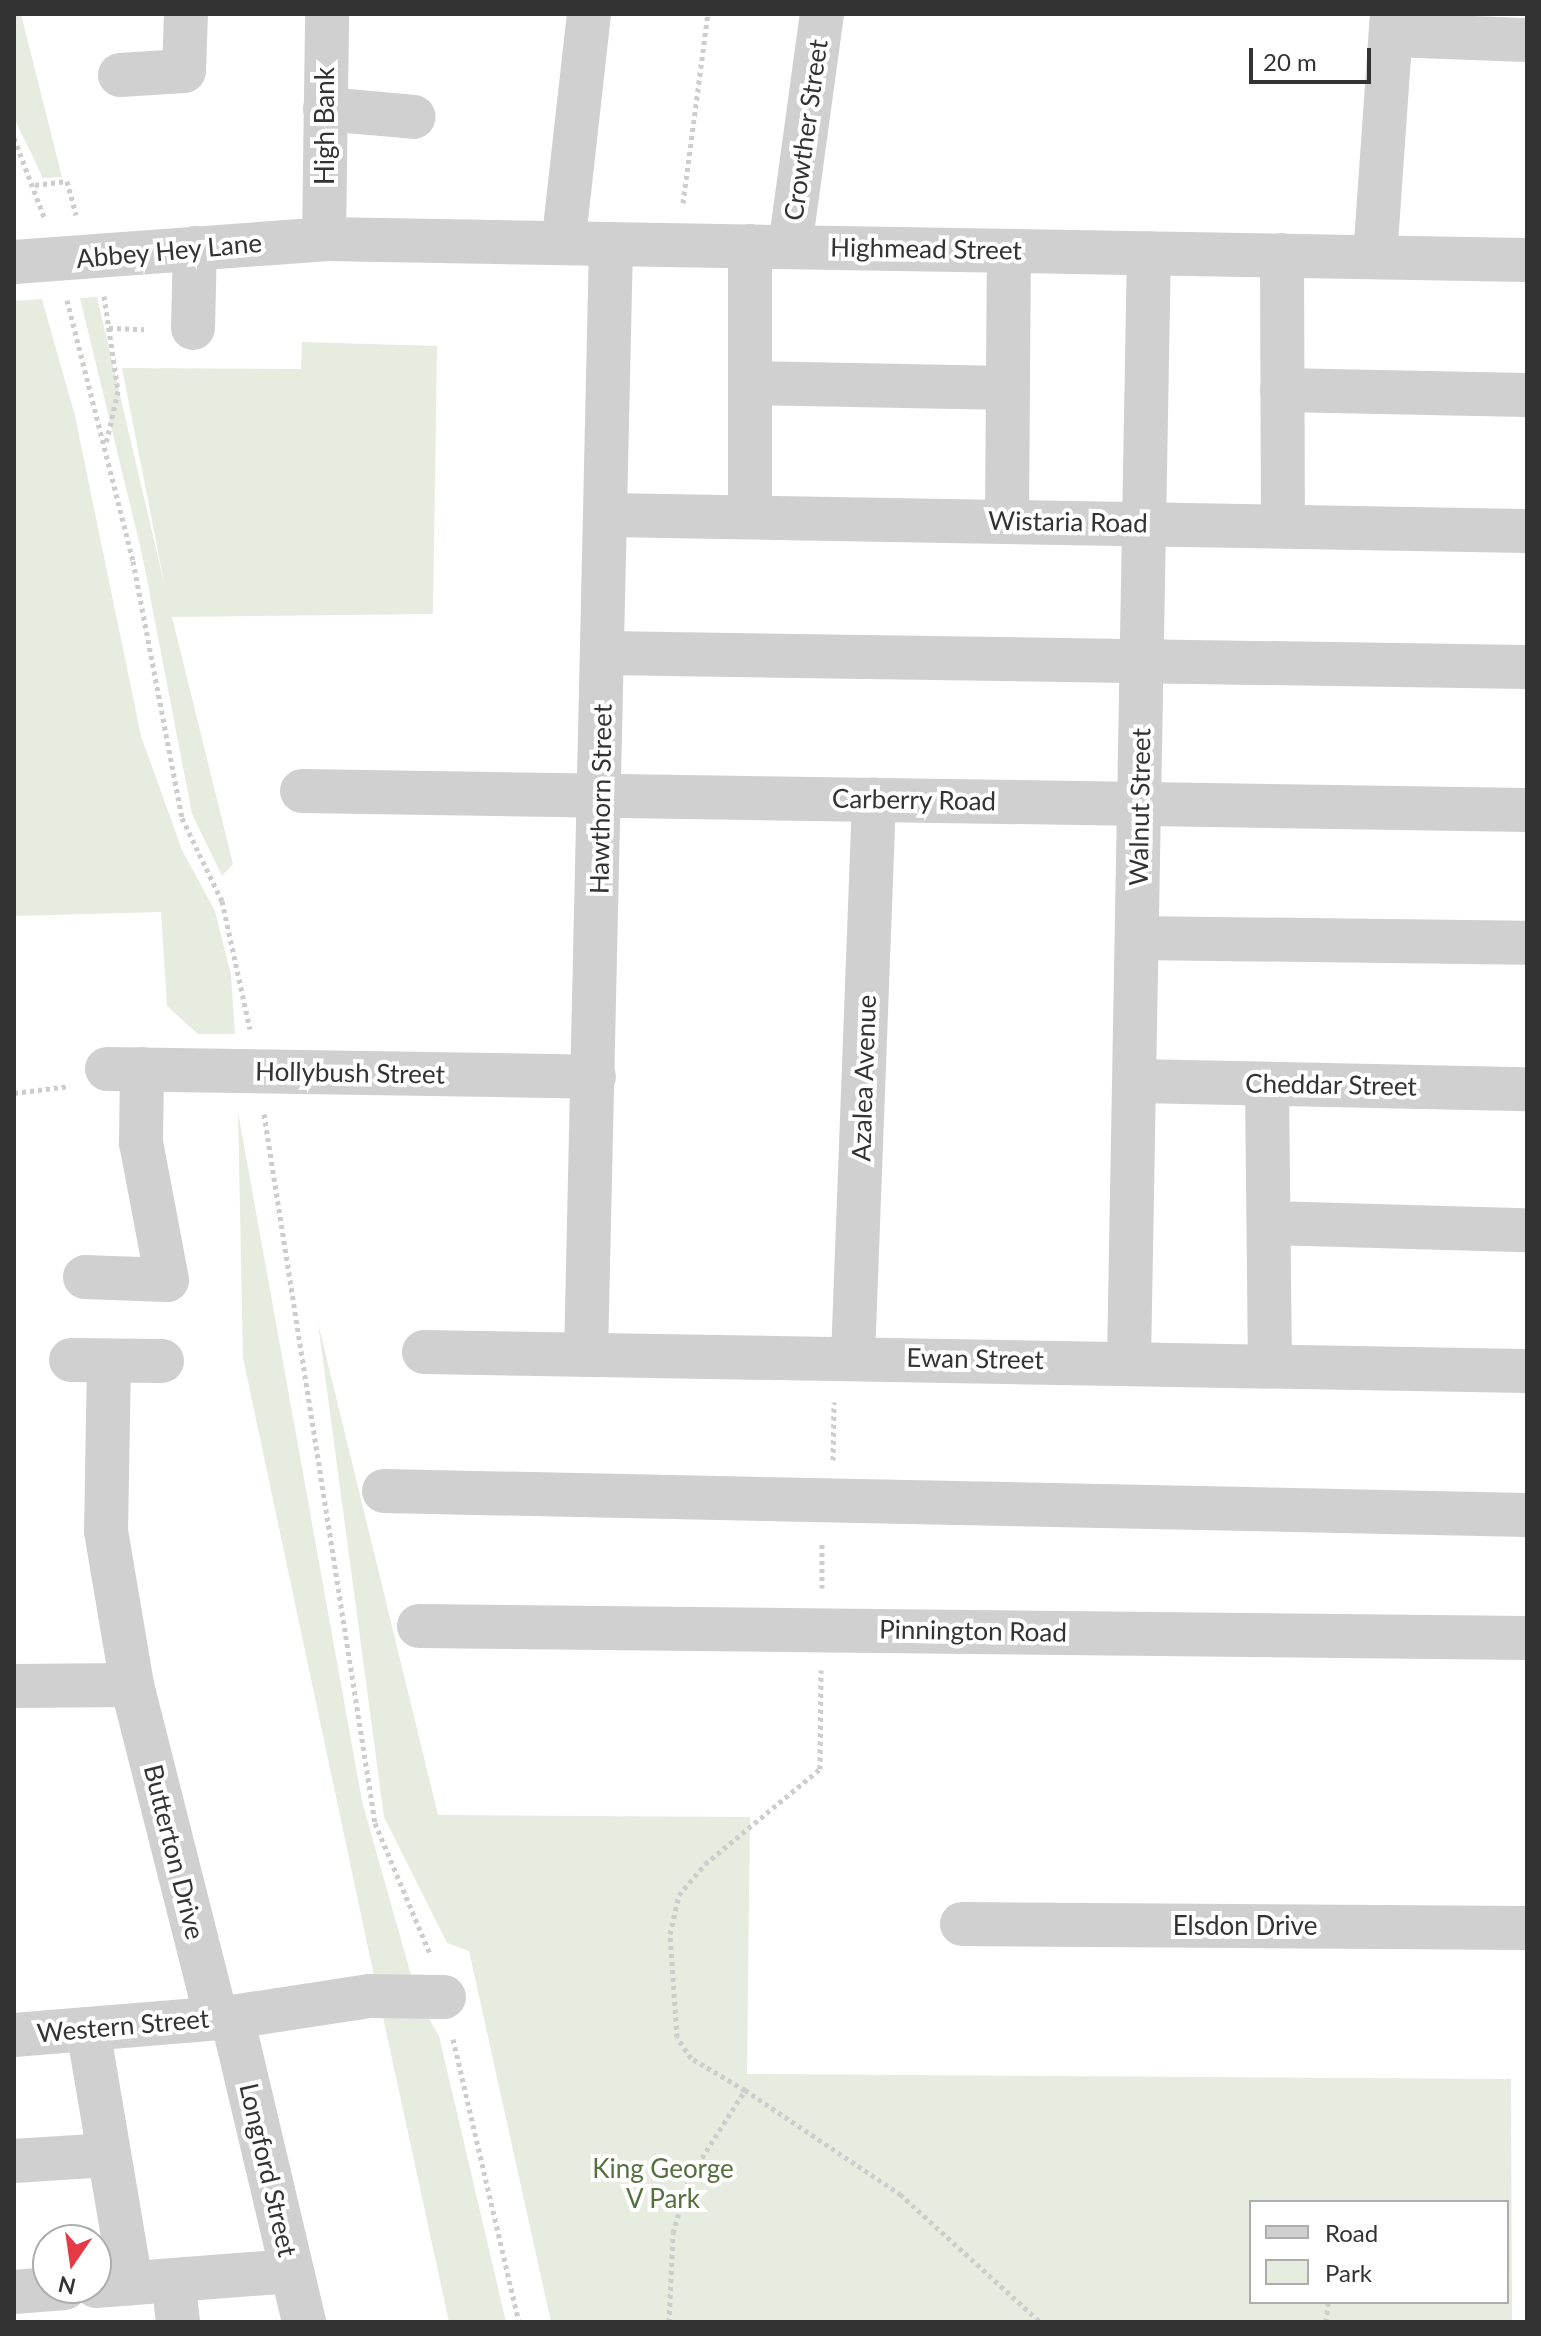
<!DOCTYPE html>
<style>
body{margin:0}
#map{position:relative;width:1541px;height:2336px;overflow:hidden;background:#fff;font-family:Lato,sans-serif}
div>[style]{position:absolute}
.green>*{inset:0;background:#e6ecdf}
.path>*{height:5px;margin-top:-2.5px;transform-origin:0;background:repeating-linear-gradient(90deg,#cdcdcd 0 4px,transparent 0 8px)}
.minor>*{height:44px;margin:-22px;padding:0 22px;transform-origin:22px;border-radius:22px;background:#d0d0d0}
span{translate:-50% -50%;white-space:nowrap;text-align:center;line-height:1.15;-webkit-text-stroke:8px #fff;paint-order:stroke}
.street-label{font-size:26px;color:#333}
.park-label{font-size:26px;color:#56703f}
.frame{position:absolute;inset:0;border:16px solid #333;pointer-events:none}
.legend{position:absolute;left:1249px;top:2200px;width:260px;height:104px;box-sizing:border-box;background:#fff;border:2px solid #adadad;margin:0;padding:10px 14px;list-style:none;font-size:24px;color:#333}
.legend li{display:flex;align-items:center;gap:16px;height:40px}
.legend b{width:40px;border:2px solid #adadad}
.north{position:absolute;left:32px;top:2224px;width:80px;height:80px;box-sizing:border-box;background:#fff;border:2px solid #adadad;border-radius:50%;rotate:193deg;font-size:22px;font-weight:700;line-height:32px;text-align:center;color:#333}
.north::after{content:'';display:block;margin:auto;width:28px;height:36px;background:#e63946;clip-path:polygon(50% 0,100% 100%,50% 72%,0 100%)}
.scale{position:absolute;left:1249px;top:48px;width:122px;height:36px;box-sizing:border-box;border:4px solid #333;border-top:0;padding-left:10px;font-size:24px;line-height:28px;white-space:nowrap;color:#333;-webkit-text-stroke:6px #fff;paint-order:stroke}
</style>
<div id="map">
<div class="green">
<i style="clip-path:polygon(14px 14px,21px 14px,62px 177px,43px 178px,14px 118px)"></i>
<i style="clip-path:polygon(97px 297px,165px 587px,122px 368px,301px 369px,302px 342px,437px 346px,433px 614px,172px 617px,233px 864px,222px 876px,192px 814px,142px 554px,80px 298px)"></i>
<i style="clip-path:polygon(42px 299px,75px 416px,141px 736px,182px 850px,215px 911px,231px 975px,235px 1034px,198px 1034px,167px 1006px,161px 912px,14px 916px,14px 301px)"></i>
<i style="clip-path:polygon(238px 1112px,362px 1801px,411px 1975px,374px 1976px,243px 1358px)"></i>
<i style="clip-path:polygon(evenodd,318px 1323px,438px 1815px,750px 1817px,747px 2074px,1511px 2079px,1512px 2322px,551px 2322px,469px 1951px,447px 1943px,384px 1817px,318px 1323px,1251px 2202px,1507px 2202px,1507px 2302px,1251px 2302px,1251px 2202px)"></i>
<i style="clip-path:polygon(381px 2008px,427px 2015px,439px 2036px,506px 2322px,449px 2322px)"></i>
</div>
<div class="path">
<i style="left:14px;top:138px;width:85px;rotate:69.2deg"></i>
<i style="left:35px;top:185px;width:32px;rotate:-7deg"></i>
<i style="left:67px;top:181px;width:35px;rotate:75deg"></i>
<i style="left:683px;top:203px;width:191px;rotate:-82.5deg"></i>
<i style="left:104px;top:296px;width:96px;rotate:81.6deg"></i>
<i style="left:118px;top:391px;width:54px;rotate:102.8deg"></i>
<i style="left:67px;top:300px;width:269px;rotate:75.8deg"></i>
<i style="left:133px;top:561px;width:262px;rotate:79.2deg"></i>
<i style="left:182px;top:818px;width:92px;rotate:64.3deg"></i>
<i style="left:222px;top:901px;width:131px;rotate:77.7deg"></i>
<i style="left:109px;top:328px;width:35px;rotate:2deg"></i>
<i style="left:14px;top:1093px;width:56px;rotate:-7.1deg"></i>
<i style="left:264px;top:1114px;width:718px;rotate:81.1deg"></i>
<i style="left:375px;top:1823px;width:144px;rotate:67.2deg"></i>
<i style="left:833px;top:1460px;width:58px;rotate:-89deg"></i>
<i style="left:822px;top:1588px;width:46px;rotate:-90deg"></i>
<i style="left:453px;top:2039px;width:291px;rotate:76.9deg"></i>
<i style="left:745px;top:2090px;width:63px;rotate:-149.3deg"></i>
<i style="left:691px;top:2058px;width:25px;rotate:-124deg"></i>
<i style="left:677px;top:2037px;width:103px;rotate:-93.9deg"></i>
<i style="left:670px;top:1934px;width:40px;rotate:-77deg"></i>
<i style="left:679px;top:1895px;width:40px;rotate:-50deg"></i>
<i style="left:705px;top:1864px;width:149px;rotate:-39.6deg"></i>
<i style="left:820px;top:1769px;width:99px;rotate:-89.4deg"></i>
<i style="left:669px;top:2322px;width:89px;rotate:-87.4deg"></i>
<i style="left:673px;top:2233px;width:57px;rotate:-73.8deg"></i>
<i style="left:689px;top:2178px;width:104px;rotate:-57.5deg"></i>
<i style="left:745px;top:2090px;width:187px;rotate:33.9deg"></i>
<i style="left:900px;top:2194px;width:190px;rotate:42.4deg"></i>
<i style="left:1326px;top:2322px;width:20px;rotate:-84deg"></i>
</div>
<div class="minor">
<i style="left:1391px;top:35px;width:136px;rotate:2.1deg"></i>
<i style="left:120px;top:75px;width:64px;rotate:-3.6deg"></i>
<i style="left:184px;top:71px;width:57px;rotate:-88deg"></i>
<i style="left:325px;top:109px;width:89px;rotate:5.1deg"></i>
<i style="left:566px;top:219px;width:206px;rotate:-83.6deg"></i>
<i style="left:324px;top:239px;width:225px;rotate:-89.2deg"></i>
<i style="left:750px;top:246px;width:271px;rotate:90deg"></i>
<i style="left:790px;top:247px;width:235px;rotate:-82.2deg"></i>
<i style="left:1282px;top:255px;width:271px;rotate:89.8deg"></i>
<i style="left:1375px;top:257px;width:244px;rotate:-86deg"></i>
<i style="left:14px;top:262px;width:311px;rotate:-4.2deg"></i>
<i style="left:324px;top:239px;width:1203px;rotate:1deg"></i>
<i style="left:193px;top:328px;width:80px;rotate:-88.6deg"></i>
<i style="left:750px;top:383px;width:258px;rotate:1.1deg"></i>
<i style="left:1282px;top:390px;width:245px;rotate:1.2deg"></i>
<i style="left:608px;top:515px;width:919px;rotate:1deg"></i>
<i style="left:1007px;top:522px;width:271px;rotate:-89.6deg"></i>
<i style="left:605px;top:653px;width:922px;rotate:0.87deg"></i>
<i style="left:302px;top:791px;width:1225px;rotate:0.89deg"></i>
<i style="left:1138px;top:938px;width:389px;rotate:0.7deg"></i>
<i style="left:107px;top:1069px;width:487px;rotate:0.9deg"></i>
<i style="left:1136px;top:1081px;width:391px;rotate:1.2deg"></i>
<i style="left:1267px;top:1084px;width:281px;rotate:89.4deg"></i>
<i style="left:1269px;top:1223px;width:258px;rotate:1.6deg"></i>
<i style="left:85px;top:1277px;width:82px;rotate:2.1deg"></i>
<i style="left:167px;top:1280px;width:139px;rotate:-100.7deg"></i>
<i style="left:141px;top:1143px;width:74px;rotate:-89.2deg"></i>
<i style="left:424px;top:1352px;width:1103px;rotate:0.99deg"></i>
<i style="left:586px;top:1355px;width:1111px;rotate:-88.71deg"></i>
<i style="left:853px;top:1357px;width:558px;rotate:-87.84deg"></i>
<i style="left:71px;top:1360px;width:91px;rotate:0.6deg"></i>
<i style="left:109px;top:1361px;width:170px;rotate:91deg"></i>
<i style="left:106px;top:1531px;width:156px;rotate:80.4deg"></i>
<i style="left:1129px;top:1361px;width:1108px;rotate:-88.97deg"></i>
<i style="left:384px;top:1491px;width:1143px;rotate:1.2deg"></i>
<i style="left:419px;top:1626px;width:1108px;rotate:0.62deg"></i>
<i style="left:14px;top:1686px;width:118px;rotate:-0.5deg"></i>
<i style="left:132px;top:1685px;width:343px;rotate:75.8deg"></i>
<i style="left:962px;top:1924px;width:565px;rotate:0.41deg"></i>
<i style="left:232px;top:2017px;width:313px;rotate:76.7deg"></i>
<i style="left:88px;top:2029px;width:258px;rotate:80.4deg"></i>
<i style="left:14px;top:2035px;width:219px;rotate:-4.7deg"></i>
<i style="left:232px;top:2017px;width:139px;rotate:-8.7deg"></i>
<i style="left:369px;top:1996px;width:75px;rotate:0.8deg"></i>
<i style="left:14px;top:2161px;width:94px;rotate:-3.7deg"></i>
<i style="left:173px;top:2280px;width:42px;rotate:83.2deg"></i>
<i style="left:96px;top:2286px;width:196px;rotate:-4.4deg"></i>
<i style="left:14px;top:2292px;width:51px;rotate:-4.5deg"></i>
</div>
<div class="street-label">
<span style="left:325px;top:126px;rotate:-90deg">High Bank</span>
<span style="left:806px;top:130px;rotate:-82deg">Crowther Street</span>
<span style="left:926px;top:249px;rotate:1deg">Highmead Street</span>
<span style="left:169px;top:251px;rotate:-5deg">Abbey Hey Lane</span>
<span style="left:1068px;top:522px;rotate:1deg">Wistaria Road</span>
<span style="left:601px;top:799px;rotate:-89deg">Hawthorn Street</span>
<span style="left:914px;top:800px;rotate:1deg">Carberry Road</span>
<span style="left:1140px;top:807px;rotate:-89deg">Walnut Street</span>
<span style="left:350px;top:1073px;rotate:1deg">Hollybush Street</span>
<span style="left:864px;top:1078px;rotate:-88deg">Azalea Avenue</span>
<span style="left:1331px;top:1085px;rotate:1deg">Cheddar Street</span>
<span style="left:975px;top:1359px;rotate:1deg">Ewan Street</span>
<span style="left:973px;top:1631px;rotate:1deg">Pinnington Road</span>
<span style="left:174px;top:1852px;rotate:76deg">Butterton Drive</span>
<span style="left:1245px;top:1926px">Elsdon Drive</span>
<span style="left:123px;top:2026px;rotate:-5deg">Western Street</span>
<span style="left:268px;top:2170px;rotate:77deg">Longford Street</span>
</div>
<div class="park-label">
<span style="left:663px;top:2184px">King George<br>V Park</span>
</div>
<div class="frame"></div>
<ul class="legend">
<li><b style="height:10px;background:#d0d0d0"></b>Road</li>
<li><b style="height:22px;background:#e6ecdf"></b>Park</li>
</ul>
<div class="north">N</div>
<div class="scale">20 m</div>
</div>
